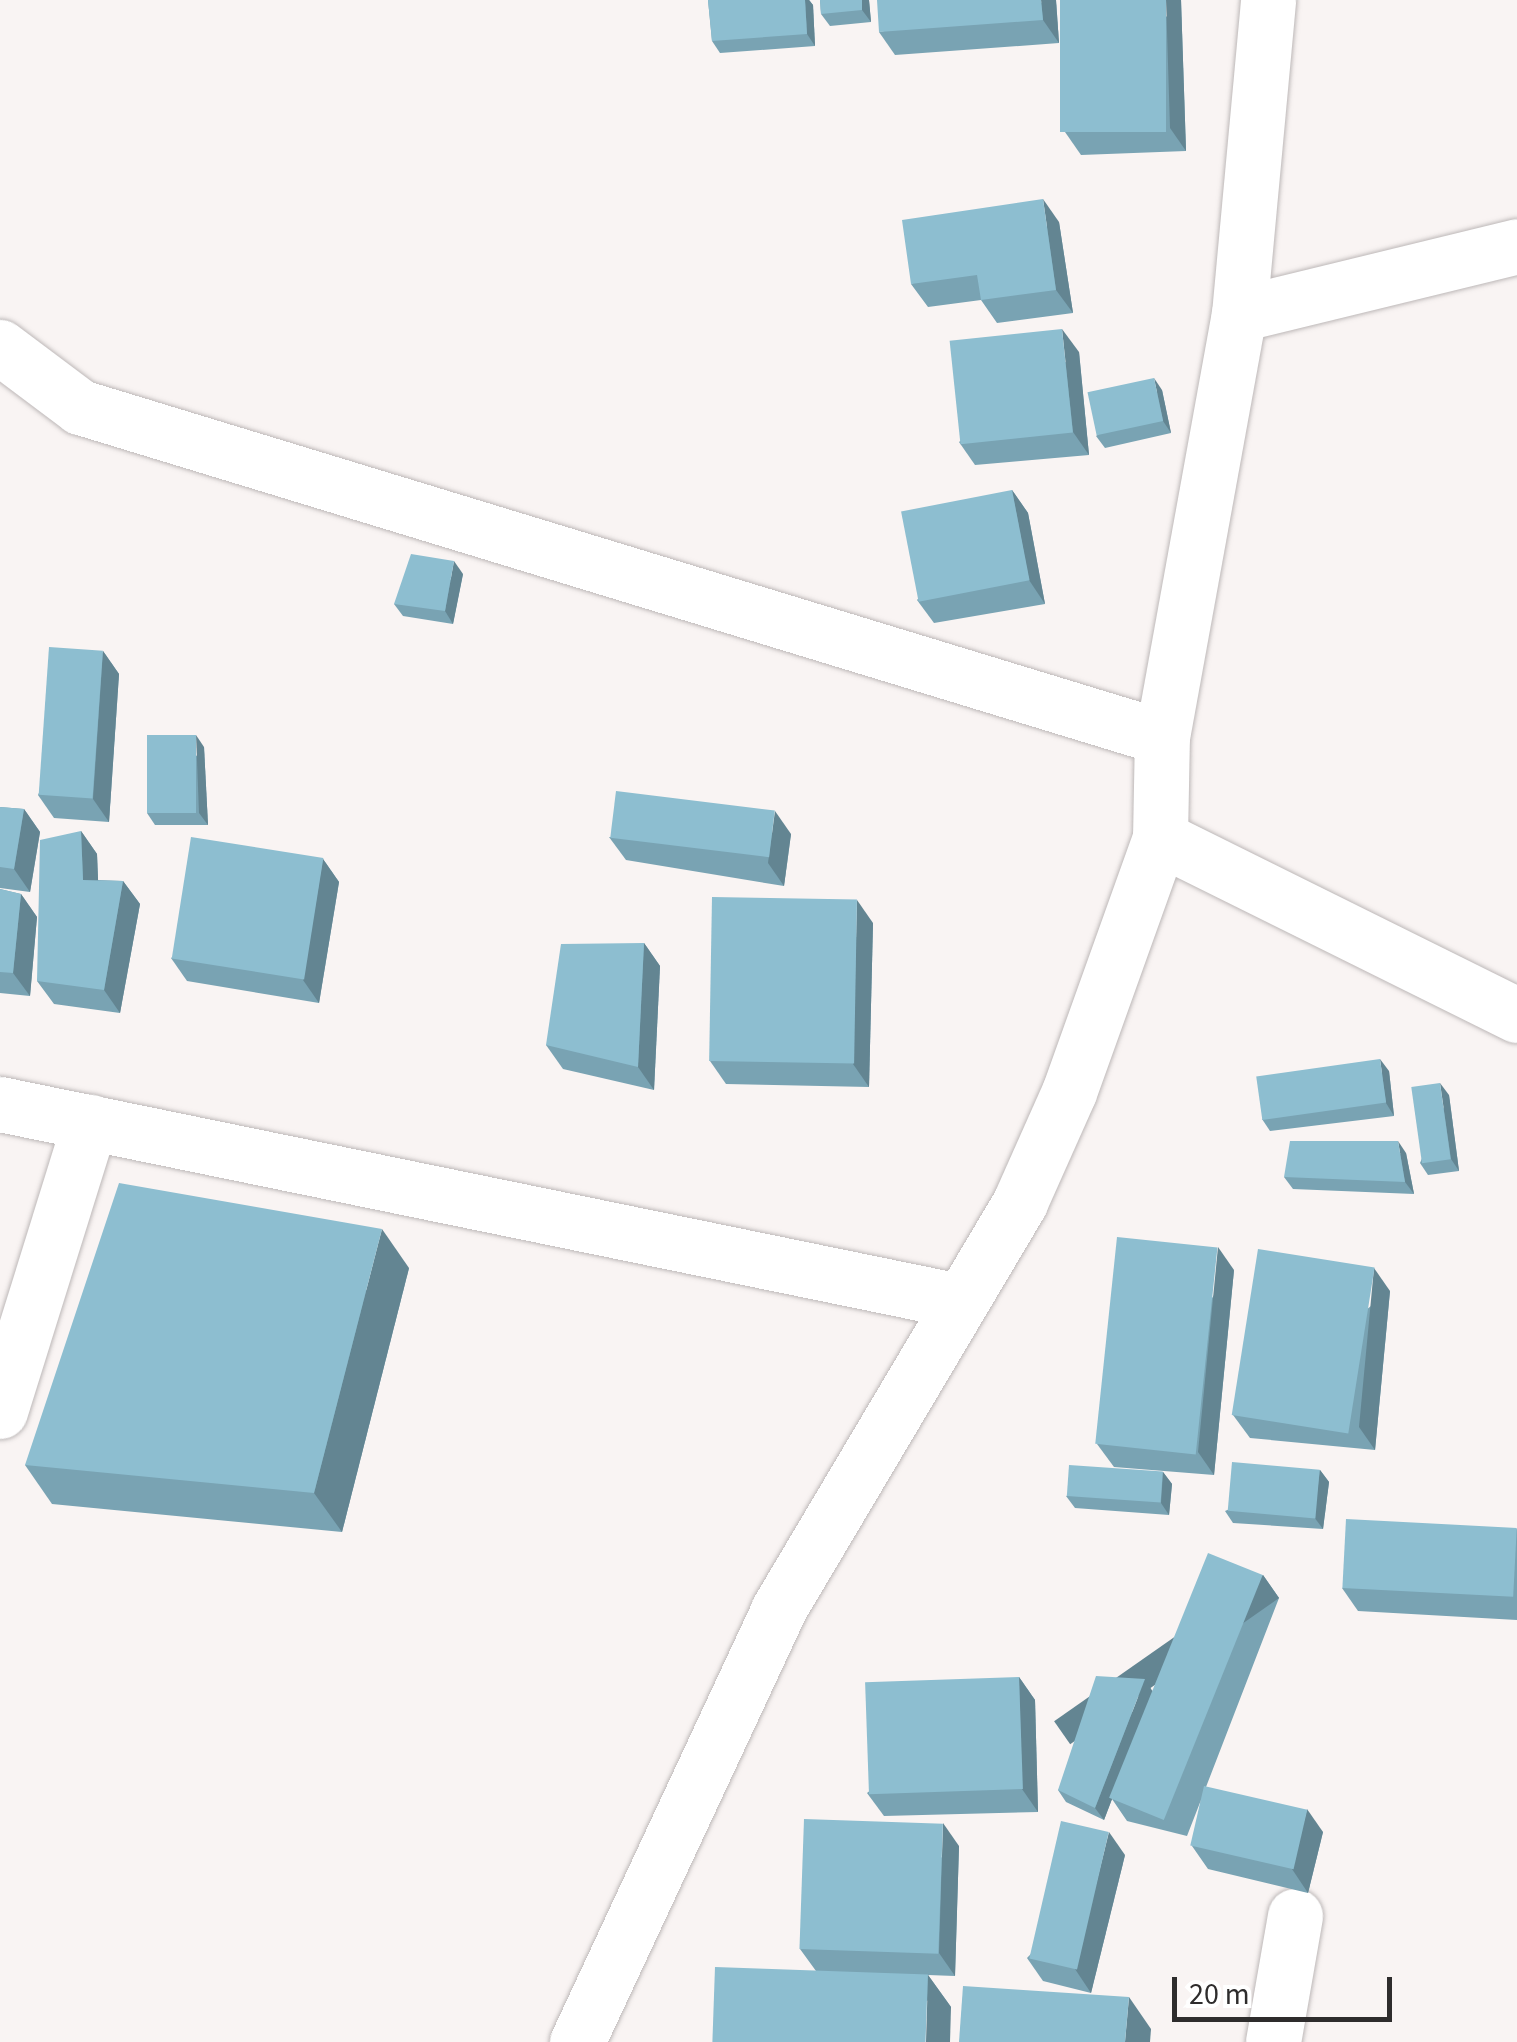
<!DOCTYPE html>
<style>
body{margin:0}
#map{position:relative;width:1517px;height:2042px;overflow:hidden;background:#f9f4f3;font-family:"Source Sans 3",sans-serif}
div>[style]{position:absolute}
.roads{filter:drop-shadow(0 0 2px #bdb8b8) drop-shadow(0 0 2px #bdb8b8)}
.minor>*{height:55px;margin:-27.5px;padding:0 27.5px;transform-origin:27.5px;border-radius:27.5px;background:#fff}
.wall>*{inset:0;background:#79a3b3}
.shaded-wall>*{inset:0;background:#638592;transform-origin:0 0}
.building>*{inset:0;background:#8dbed0;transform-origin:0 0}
span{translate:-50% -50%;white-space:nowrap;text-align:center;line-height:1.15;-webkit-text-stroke:10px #fff;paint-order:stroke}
.scale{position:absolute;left:1172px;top:1977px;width:220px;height:45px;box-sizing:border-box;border:5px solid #2e2c2c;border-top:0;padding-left:12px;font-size:30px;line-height:35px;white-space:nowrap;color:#2e2c2c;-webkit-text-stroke:8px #fff;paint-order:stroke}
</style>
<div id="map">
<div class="roads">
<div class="minor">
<i style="left:1239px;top:314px;width:286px;rotate:-13.7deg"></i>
<i style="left:0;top:347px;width:100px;rotate:36.9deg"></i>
<i style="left:80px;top:407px;width:1131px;rotate:16.96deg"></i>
<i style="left:1160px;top:838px;width:398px;rotate:26.4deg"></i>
<i style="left:0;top:1104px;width:979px;rotate:11.61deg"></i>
<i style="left:0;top:1411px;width:303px;rotate:-72.7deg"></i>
<i style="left:577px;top:2042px;width:476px;rotate:-65deg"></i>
<i style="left:778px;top:1610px;width:474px;rotate:-59.3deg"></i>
<i style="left:1020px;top:1202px;width:120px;rotate:-66deg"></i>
<i style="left:1069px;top:1092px;width:270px;rotate:-70.3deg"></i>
<i style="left:1160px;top:838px;width:101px;rotate:-88.9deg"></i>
<i style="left:1162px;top:737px;width:430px;rotate:-79.7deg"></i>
<i style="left:1239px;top:314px;width:315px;rotate:-84.7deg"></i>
<i style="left:1273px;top:2042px;width:128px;rotate:-80.1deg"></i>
</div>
</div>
<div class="wall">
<i style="clip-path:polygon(708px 0,809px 0,813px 5px,815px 46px,720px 53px,712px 41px)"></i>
<i style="clip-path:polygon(820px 0,869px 0,871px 22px,830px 26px,821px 14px)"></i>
<i style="clip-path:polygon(1056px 0,1059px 43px,895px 55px,879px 32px)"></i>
<i style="clip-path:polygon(1181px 0,1186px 151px,1081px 155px,1065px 132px)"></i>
<i style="clip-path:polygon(1059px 222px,1073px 313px,997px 323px,981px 300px,928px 307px,911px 284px)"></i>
<i style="clip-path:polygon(1079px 352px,1089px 455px,975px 465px,959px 442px)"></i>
<i style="clip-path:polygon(1162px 390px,1171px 433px,1105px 448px,1096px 436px)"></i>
<i style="clip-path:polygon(1012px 490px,1028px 513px,1045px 604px,934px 623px,917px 600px)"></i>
<i style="clip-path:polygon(463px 574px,453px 624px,403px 616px,394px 604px)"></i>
<i style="clip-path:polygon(103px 651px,119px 674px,109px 822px,54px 818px,38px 795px)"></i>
<i style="clip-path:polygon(204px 747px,208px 825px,155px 825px,147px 813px)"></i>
<i style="clip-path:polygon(0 807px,24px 809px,40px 832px,30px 892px,0 888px)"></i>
<i style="clip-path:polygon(81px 831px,97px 854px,98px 880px,123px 881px,140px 904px,120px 1013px,54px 1004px,37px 981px)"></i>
<i style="clip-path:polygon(791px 834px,784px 886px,626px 860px,609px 837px)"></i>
<i style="clip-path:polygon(323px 859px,339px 882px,319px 1003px,187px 981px,171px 958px)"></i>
<i style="clip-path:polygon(0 889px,21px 894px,37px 917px,30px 996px,0 993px)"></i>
<i style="clip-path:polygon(873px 923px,869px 1087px,726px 1084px,710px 1061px)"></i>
<i style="clip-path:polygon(644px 943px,660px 966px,654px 1090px,563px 1069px,546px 1045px)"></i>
<i style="clip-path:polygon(1389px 1071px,1394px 1116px,1270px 1131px,1262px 1119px)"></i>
<i style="clip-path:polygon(1449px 1095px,1459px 1171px,1428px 1175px,1420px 1163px)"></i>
<i style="clip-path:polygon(1406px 1153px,1414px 1194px,1293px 1189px,1284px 1177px)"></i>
<i style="clip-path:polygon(409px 1268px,342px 1532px,52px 1504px,25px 1465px)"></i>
<i style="clip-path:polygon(1234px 1270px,1214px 1475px,1114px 1467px,1097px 1444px)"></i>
<i style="clip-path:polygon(1390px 1291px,1375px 1450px,1250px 1438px,1233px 1415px)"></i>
<i style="clip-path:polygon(1320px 1470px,1329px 1482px,1323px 1529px,1233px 1523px,1225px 1511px)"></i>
<i style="clip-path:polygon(1163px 1472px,1172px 1484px,1169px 1515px,1075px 1508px,1066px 1496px)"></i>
<i style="clip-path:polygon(1517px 1529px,1517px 1620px,1358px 1611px,1342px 1588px)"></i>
<i style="clip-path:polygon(1263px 1575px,1279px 1598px,1206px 1787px,1323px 1832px,1308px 1893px,1208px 1869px,1192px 1846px,1201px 1800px,1187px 1836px,1127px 1821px,1112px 1799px,1104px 1820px,1066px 1802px,1058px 1790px)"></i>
<i style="clip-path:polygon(1019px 1677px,1035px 1700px,1038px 1812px,884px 1816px,867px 1793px)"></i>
<i style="clip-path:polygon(959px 1846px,955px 1976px,928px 1975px,951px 2007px,816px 1971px,800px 1949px)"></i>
<i style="clip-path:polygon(1125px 1855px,1091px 1993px,1043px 1981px,1027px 1958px)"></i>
</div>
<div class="shaded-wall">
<i style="clip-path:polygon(805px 0,809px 0,813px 5px,815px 46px,807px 34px)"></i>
<i style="clip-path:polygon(862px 0,869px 0,871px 22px,862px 10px)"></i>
<i style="clip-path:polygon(1041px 0,1056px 0,1059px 43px,1043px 20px)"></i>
<i style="clip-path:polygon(1166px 0,1181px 0,1186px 151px,1170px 128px)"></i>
<i style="clip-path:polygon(1043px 199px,1059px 222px,1073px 313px,1056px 290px)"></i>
<i style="clip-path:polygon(1062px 329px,1079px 352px,1089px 455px,1073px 432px)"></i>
<i style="clip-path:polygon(1154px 378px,1162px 390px,1171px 433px,1163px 421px)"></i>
<i style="clip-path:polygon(1012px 490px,1028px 513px,1045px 604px,1029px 580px)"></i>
<i style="clip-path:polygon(454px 561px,463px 574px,453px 624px,445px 611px)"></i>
<i style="clip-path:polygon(103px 651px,119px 674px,109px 822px,93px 799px)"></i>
<i style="clip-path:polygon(196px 735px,204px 747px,208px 825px,199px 813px)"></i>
<i style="clip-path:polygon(24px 809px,40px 832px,30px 892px,14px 869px)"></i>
<i style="clip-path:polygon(775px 811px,791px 834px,784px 886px,768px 863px)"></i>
<i style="clip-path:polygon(81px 831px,97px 854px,99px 903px,83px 880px)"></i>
<i style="clip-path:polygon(323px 859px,339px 882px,319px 1003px,303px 980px)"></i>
<i style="clip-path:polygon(123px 881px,140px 904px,120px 1013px,104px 990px)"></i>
<i style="clip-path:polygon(21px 894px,37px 917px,30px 996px,13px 973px)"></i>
<i style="clip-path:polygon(857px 900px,873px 923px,869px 1087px,853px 1064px)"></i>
<i style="clip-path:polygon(644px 943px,660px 966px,654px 1090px,638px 1067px)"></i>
<i style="clip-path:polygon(1380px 1059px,1389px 1071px,1394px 1116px,1386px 1103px)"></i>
<i style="clip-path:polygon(1440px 1083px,1449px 1095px,1459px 1171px,1451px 1159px)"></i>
<i style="clip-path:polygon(1398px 1141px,1406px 1153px,1414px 1194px,1405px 1182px)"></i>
<i style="clip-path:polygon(382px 1229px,409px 1268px,342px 1532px,314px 1493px)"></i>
<i style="clip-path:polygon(1218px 1247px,1234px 1270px,1214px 1475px,1198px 1452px)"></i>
<i style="clip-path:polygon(1374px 1268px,1390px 1291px,1375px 1450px,1359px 1427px)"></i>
<i style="clip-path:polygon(1320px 1470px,1329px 1482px,1323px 1529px,1314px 1517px)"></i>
<i style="clip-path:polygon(1163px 1472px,1172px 1484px,1169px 1515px,1161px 1503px)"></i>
<i style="left:1263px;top:1575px;width:28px;height:255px;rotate:55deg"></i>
<i style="clip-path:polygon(1019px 1677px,1035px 1700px,1038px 1812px,1022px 1789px)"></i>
<i style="clip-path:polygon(1145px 1679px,1153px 1692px,1104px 1820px,1095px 1808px)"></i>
<i style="clip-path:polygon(1307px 1809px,1323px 1832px,1308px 1893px,1292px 1869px)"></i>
<i style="clip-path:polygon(943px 1823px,959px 1846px,955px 1976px,939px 1953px)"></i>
<i style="clip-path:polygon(1109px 1832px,1125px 1855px,1091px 1993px,1075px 1969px)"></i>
<i style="clip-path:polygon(928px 1975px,951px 2007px,950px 2042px,926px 2042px)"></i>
<i style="clip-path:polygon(1129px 1997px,1151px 2029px,1150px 2042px,1125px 2042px)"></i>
</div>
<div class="building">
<i style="clip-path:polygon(708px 0,805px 0,807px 34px,712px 41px)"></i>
<i style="clip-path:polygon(820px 0,862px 0,862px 10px,821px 14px)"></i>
<i style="clip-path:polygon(877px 0,1041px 0,1043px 20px,879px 32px)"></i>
<i style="left:1060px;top:0;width:106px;height:132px"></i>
<i style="clip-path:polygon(1043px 199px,1056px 290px,981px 300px,977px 275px,911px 284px,902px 220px)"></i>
<i style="left:1062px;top:329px;width:104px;height:113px;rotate:84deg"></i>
<i style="left:1154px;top:378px;width:44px;height:68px;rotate:78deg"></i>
<i style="left:1012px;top:490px;width:92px;height:113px;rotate:79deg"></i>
<i style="clip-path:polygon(411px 554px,454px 561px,445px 611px,394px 604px)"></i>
<i style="left:49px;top:647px;width:54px;height:148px;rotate:4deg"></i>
<i style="left:147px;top:735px;width:49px;height:78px"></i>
<i style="left:616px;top:791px;width:160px;height:47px;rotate:7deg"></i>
<i style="clip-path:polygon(0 807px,24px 809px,14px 869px,0 867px)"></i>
<i style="clip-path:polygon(81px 831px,83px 880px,123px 881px,104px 990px,37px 981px,40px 840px)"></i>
<i style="left:191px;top:837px;width:134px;height:123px;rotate:9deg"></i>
<i style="clip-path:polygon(0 889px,21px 894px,13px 973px,0 972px)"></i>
<i style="left:712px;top:897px;width:145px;height:164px;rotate:1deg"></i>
<i style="clip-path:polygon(644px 943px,638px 1067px,546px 1045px,561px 944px)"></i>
<i style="left:1380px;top:1059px;width:44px;height:125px;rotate:82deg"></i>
<i style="left:1440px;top:1083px;width:77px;height:29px;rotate:82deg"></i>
<i style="clip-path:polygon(1290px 1141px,1398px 1141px,1405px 1182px,1284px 1177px)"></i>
<i style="clip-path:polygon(119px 1183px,382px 1229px,314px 1493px,25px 1465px)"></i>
<i style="left:1117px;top:1237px;width:101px;height:208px;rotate:6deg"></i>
<i style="left:1258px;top:1249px;width:118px;height:168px;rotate:9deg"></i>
<i style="left:1232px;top:1462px;width:88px;height:49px;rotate:5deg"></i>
<i style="left:1069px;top:1465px;width:94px;height:31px;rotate:4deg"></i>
<i style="left:1346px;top:1519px;width:171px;height:69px;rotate:3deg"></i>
<i style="left:1208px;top:1553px;width:59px;height:264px;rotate:22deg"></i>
<i style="clip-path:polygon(1096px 1676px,1145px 1679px,1095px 1808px,1058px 1790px)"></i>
<i style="left:1019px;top:1677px;width:112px;height:154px;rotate:88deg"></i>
<i style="left:1204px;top:1786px;width:106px;height:61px;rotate:13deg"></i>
<i style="left:804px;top:1819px;width:139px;height:130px;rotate:2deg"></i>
<i style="left:1061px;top:1821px;width:49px;height:141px;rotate:13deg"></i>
<i style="left:715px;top:1967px;width:213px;height:75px;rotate:2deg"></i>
<i style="clip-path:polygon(963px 1986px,1129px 1997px,1125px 2042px,959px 2042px)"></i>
</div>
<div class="scale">20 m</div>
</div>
